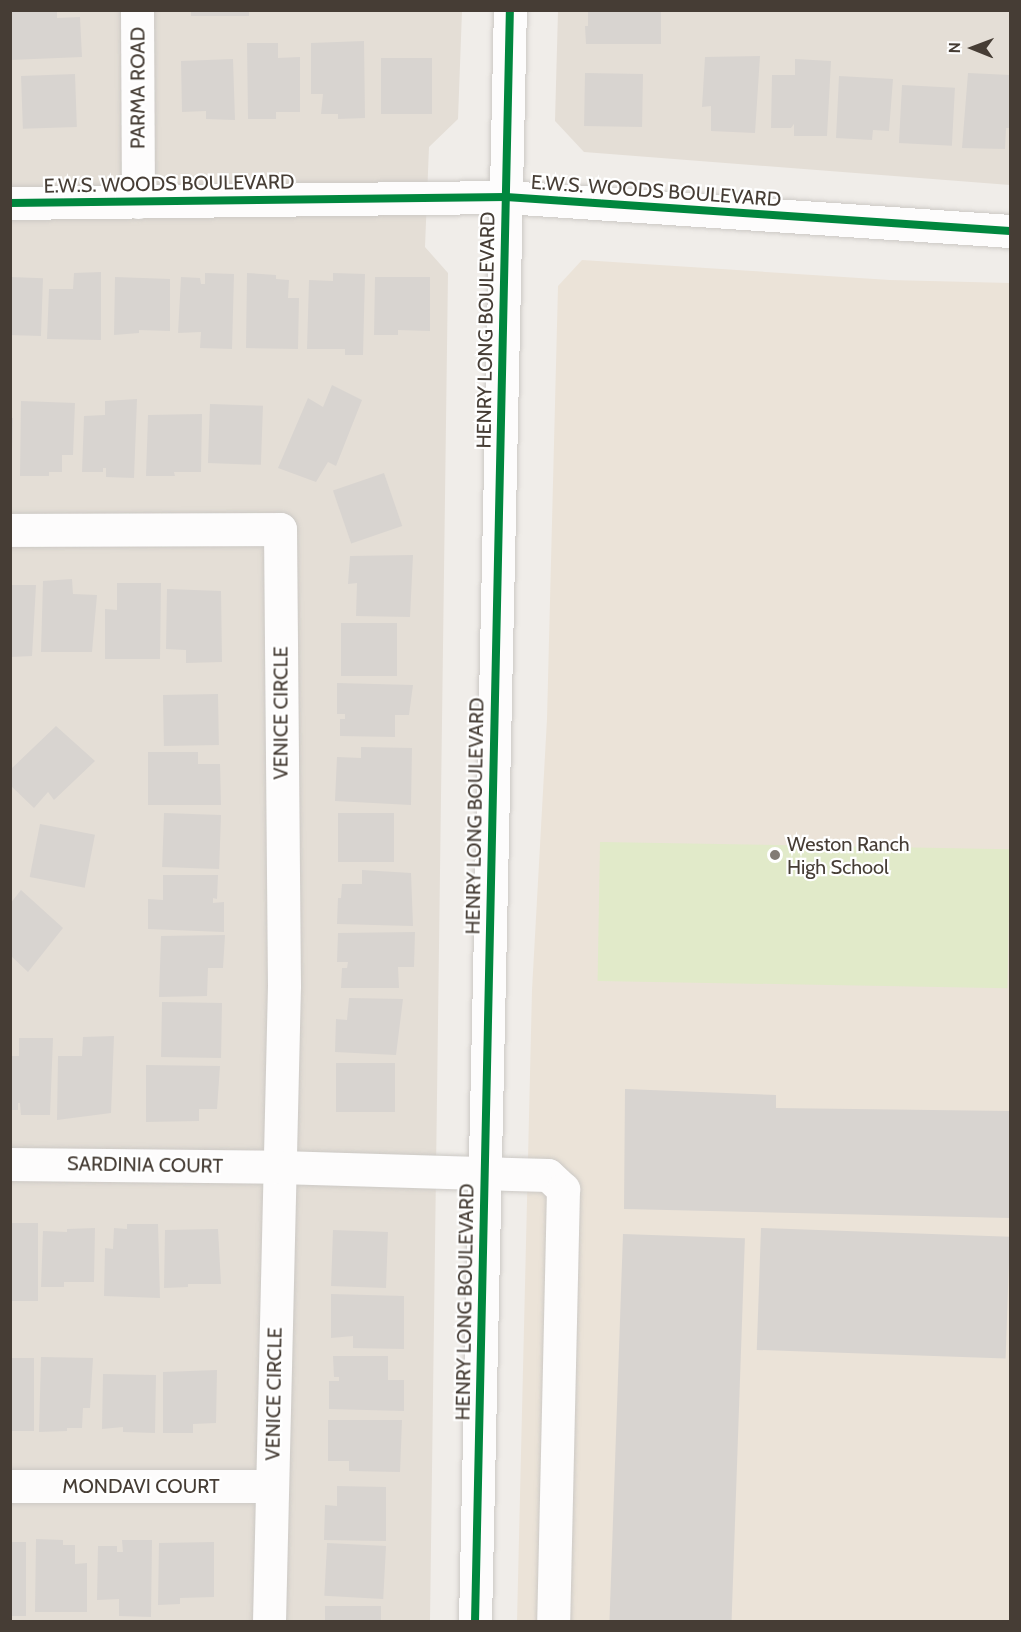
<!DOCTYPE html>
<style>
body{margin:0}
#map{position:relative;width:1021px;height:1632px;overflow:hidden;background:#f0ede9;font-family:Cabin,sans-serif}
div>[style]{position:absolute}
.residential>*{inset:0;background:#e4ded6}
.education>*{inset:0;background:#ebe3d8}
.green>*{inset:0;background:#e1eac9;transform-origin:0 0}
.building>*{inset:0;background:#d8d4d0;transform-origin:0 0}
.roads{filter:drop-shadow(0 0 2px #ccc9c5) drop-shadow(0 0 2px #ccc9c5)}
.minor>*{height:33px;margin:-16.5px;padding:0 16.5px;transform-origin:16.5px;border-radius:16.5px;background:#fdfcfc}
.cycleway>*{height:8px;margin:-4px;padding:0 4px;transform-origin:4px;border-radius:4px;background:#00873e}
.dots>*{width:16px;height:16px;translate:-50% -50%;box-sizing:border-box;border:3px solid #fff;border-radius:50%}
span{translate:-50% -50%;white-space:nowrap;text-align:center;line-height:1.15;-webkit-text-stroke:4.5px #fff;paint-order:stroke}
.street-label{font-size:20px;color:#463d35}
.poi-label{font-size:20px;color:#463d35}
.left{translate:0 -50%;text-align:left}
.frame{position:absolute;inset:0;border:12px solid #463d35;pointer-events:none}
.north{position:absolute;left:943px;top:18px;width:60px;height:60px;-webkit-text-stroke:4px #fff;paint-order:stroke;rotate:271deg;font-size:16px;font-weight:700;line-height:24px;text-align:center;color:#463d35}
.north::after{content:'';display:block;margin:auto;width:21px;height:27px;background:#463d35;clip-path:polygon(50% 0,100% 100%,50% 72%,0 100%)}
</style>
<div id="map">
<div class="residential">
<i style="clip-path:polygon(11px 11px,462px 11px,458px 119px,429px 147px,425px 247px,448px 273px,430px 1621px,11px 1622px)"></i>
<i style="clip-path:polygon(558px 11px,1010px 11px,1010px 185px,584px 152px,555px 121px)"></i>
</div>
<div class="education">
<i style="clip-path:polygon(582px 260px,890px 280px,1010px 283px,1010px 1621px,517px 1622px,532px 990px,547px 719px,558px 286px)"></i>
</div>
<div class="green">
<i style="left:600px;top:842px;width:410px;height:139px;rotate:1deg"></i>
</div>
<div class="building">
<i style="clip-path:polygon(10px 10px,57px 10px,57px 18px,80px 17px,82px 57px,10px 60px)"></i>
<i style="left:191px;top:10px;width:58px;height:6px"></i>
<i style="clip-path:polygon(588px 10px,661px 10px,661px 44px,586px 44px,585px 26px,588px 26px)"></i>
<i style="clip-path:polygon(364px 41px,365px 118px,338px 119px,338px 114px,321px 114px,323px 94px,311px 94px,311px 43px)"></i>
<i style="clip-path:polygon(247px 43px,278px 43px,278px 58px,300px 57px,300px 112px,276px 112px,276px 119px,248px 119px)"></i>
<i style="clip-path:polygon(760px 56px,755px 133px,711px 131px,711px 106px,702px 107px,705px 57px)"></i>
<i style="left:432px;top:58px;width:56px;height:51px;rotate:90deg"></i>
<i style="clip-path:polygon(233px 59px,235px 120px,206px 119px,206px 111px,182px 112px,181px 61px)"></i>
<i style="clip-path:polygon(795px 59px,831px 61px,827px 136px,794px 136px,794px 124px,791px 128px,771px 128px,772px 75px,795px 75px)"></i>
<i style="left:585px;top:73px;width:58px;height:53px;rotate:1deg"></i>
<i style="clip-path:polygon(968px 73px,1010px 75px,1010px 128px,1006px 128px,1005px 149px,962px 148px)"></i>
<i style="left:75px;top:74px;width:53px;height:54px;rotate:88deg"></i>
<i style="clip-path:polygon(839px 76px,893px 79px,889px 131px,873px 130px,872px 140px,836px 138px)"></i>
<i style="left:902px;top:85px;width:53px;height:58px;rotate:3deg"></i>
<i style="clip-path:polygon(101px 272px,101px 340px,47px 339px,49px 289px,73px 289px,74px 273px)"></i>
<i style="clip-path:polygon(205px 273px,234px 274px,232px 349px,200px 348px,201px 332px,178px 333px,181px 277px,200px 278px,201px 284px,205px 284px)"></i>
<i style="clip-path:polygon(247px 273px,276px 275px,276px 279px,289px 280px,288px 298px,299px 298px,298px 349px,246px 348px)"></i>
<i style="clip-path:polygon(333px 273px,365px 274px,363px 355px,345px 355px,345px 349px,307px 349px,309px 280px,333px 281px)"></i>
<i style="left:10px;top:277px;width:33px;height:58px;rotate:2deg"></i>
<i style="clip-path:polygon(115px 277px,170px 279px,170px 331px,139px 330px,139px 333px,114px 335px)"></i>
<i style="clip-path:polygon(375px 277px,430px 277px,430px 331px,398px 330px,398px 335px,374px 335px)"></i>
<i style="clip-path:polygon(332px 385px,362px 400px,336px 466px,328px 462px,316px 482px,278px 468px,308px 398px,323px 407px)"></i>
<i style="clip-path:polygon(137px 399px,134px 478px,106px 477px,106px 468px,103px 468px,103px 472px,82px 472px,84px 416px,105px 415px,105px 401px)"></i>
<i style="clip-path:polygon(21px 401px,75px 403px,73px 455px,62px 455px,62px 472px,49px 472px,49px 476px,20px 476px)"></i>
<i style="left:210px;top:404px;width:53px;height:59px;rotate:2deg"></i>
<i style="clip-path:polygon(202px 414px,201px 472px,174px 472px,175px 476px,146px 476px,148px 415px)"></i>
<i style="clip-path:polygon(10px 418px,13px 418px,12px 451px,10px 451px)"></i>
<i style="left:384px;top:473px;width:56px;height:54px;rotate:71deg"></i>
<i style="clip-path:polygon(413px 555px,410px 617px,356px 616px,357px 583px,348px 584px,350px 556px)"></i>
<i style="clip-path:polygon(72px 579px,73px 594px,97px 595px,92px 652px,41px 652px,43px 581px)"></i>
<i style="clip-path:polygon(117px 583px,161px 583px,160px 659px,105px 659px,105px 609px,117px 610px)"></i>
<i style="clip-path:polygon(10px 585px,36px 585px,32px 656px,10px 657px)"></i>
<i style="clip-path:polygon(167px 589px,221px 591px,222px 662px,186px 663px,186px 650px,166px 649px)"></i>
<i style="left:341px;top:623px;width:56px;height:53px"></i>
<i style="clip-path:polygon(337px 683px,413px 685px,409px 715px,395px 715px,395px 737px,340px 736px,340px 719px,345px 719px,345px 714px,337px 714px)"></i>
<i style="left:218px;top:694px;width:51px;height:55px;rotate:89deg"></i>
<i style="clip-path:polygon(56px 726px,95px 761px,54px 800px,48px 792px,34px 808px,10px 785px,10px 770px)"></i>
<i style="clip-path:polygon(361px 747px,412px 748px,411px 805px,335px 801px,337px 757px,361px 758px)"></i>
<i style="clip-path:polygon(148px 752px,198px 752px,198px 764px,220px 764px,221px 805px,148px 805px)"></i>
<i style="left:338px;top:813px;width:56px;height:49px"></i>
<i style="left:221px;top:815px;width:54px;height:57px;rotate:92deg"></i>
<i style="left:40px;top:824px;width:56px;height:54px;rotate:11deg"></i>
<i style="clip-path:polygon(362px 870px,411px 873px,413px 926px,337px 924px,338px 898px,341px 898px,342px 884px,362px 884px)"></i>
<i style="clip-path:polygon(163px 875px,218px 875px,217px 899px,213px 898px,213px 903px,224px 902px,224px 932px,148px 929px,148px 899px,163px 900px)"></i>
<i style="clip-path:polygon(21px 890px,63px 928px,28px 972px,10px 955px,10px 904px)"></i>
<i style="clip-path:polygon(415px 932px,414px 967px,398px 967px,399px 988px,341px 988px,342px 968px,347px 968px,348px 962px,337px 962px,338px 933px)"></i>
<i style="clip-path:polygon(225px 935px,223px 968px,208px 968px,207px 996px,159px 997px,161px 936px)"></i>
<i style="clip-path:polygon(349px 998px,403px 999px,396px 1055px,335px 1052px,336px 1019px,347px 1020px)"></i>
<i style="left:162px;top:1002px;width:60px;height:55px;rotate:1deg"></i>
<i style="clip-path:polygon(114px 1036px,111px 1113px,57px 1120px,58px 1056px,82px 1056px,83px 1037px)"></i>
<i style="clip-path:polygon(19px 1038px,53px 1038px,50px 1115px,21px 1115px,20px 1103px,18px 1103px,18px 1110px,10px 1110px,10px 1056px,19px 1056px)"></i>
<i style="left:395px;top:1063px;width:49px;height:59px;rotate:90deg"></i>
<i style="clip-path:polygon(146px 1065px,220px 1066px,217px 1109px,199px 1109px,199px 1121px,146px 1122px)"></i>
<i style="clip-path:polygon(625px 1089px,776px 1095px,776px 1108px,1010px 1111px,1010px 1218px,624px 1209px)"></i>
<i style="left:10px;top:1223px;width:28px;height:78px"></i>
<i style="clip-path:polygon(127px 1224px,158px 1224px,160px 1298px,104px 1296px,105px 1248px,113px 1249px,114px 1228px,127px 1229px)"></i>
<i style="clip-path:polygon(95px 1228px,94px 1282px,64px 1282px,64px 1287px,41px 1287px,43px 1231px,67px 1232px,67px 1229px)"></i>
<i style="left:761px;top:1228px;width:249px;height:122px;rotate:2deg"></i>
<i style="clip-path:polygon(218px 1229px,221px 1284px,188px 1284px,188px 1287px,164px 1288px,165px 1230px)"></i>
<i style="left:333px;top:1230px;width:55px;height:56px;rotate:2deg"></i>
<i style="left:623px;top:1234px;width:122px;height:388px;rotate:2deg"></i>
<i style="clip-path:polygon(331px 1294px,404px 1296px,404px 1349px,353px 1348px,353px 1336px,331px 1338px)"></i>
<i style="clip-path:polygon(333px 1356px,388px 1356px,388px 1380px,404px 1380px,404px 1411px,329px 1409px,329px 1381px,339px 1381px,339px 1377px,334px 1377px)"></i>
<i style="clip-path:polygon(41px 1357px,93px 1358px,90px 1408px,83px 1408px,82px 1428px,67px 1428px,67px 1431px,39px 1432px)"></i>
<i style="left:10px;top:1358px;width:24px;height:73px"></i>
<i style="clip-path:polygon(217px 1370px,216px 1423px,193px 1424px,193px 1433px,163px 1433px,163px 1372px)"></i>
<i style="clip-path:polygon(103px 1374px,156px 1375px,155px 1433px,123px 1432px,123px 1427px,102px 1429px)"></i>
<i style="clip-path:polygon(328px 1420px,402px 1420px,400px 1472px,349px 1471px,349px 1461px,328px 1461px)"></i>
<i style="clip-path:polygon(337px 1486px,386px 1487px,386px 1541px,324px 1540px,325px 1505px,337px 1506px)"></i>
<i style="clip-path:polygon(36px 1539px,63px 1540px,63px 1545px,75px 1545px,75px 1564px,87px 1563px,87px 1612px,35px 1612px)"></i>
<i style="clip-path:polygon(122px 1540px,152px 1540px,151px 1617px,119px 1616px,119px 1599px,97px 1600px,98px 1546px,117px 1546px,117px 1552px,123px 1552px)"></i>
<i style="left:10px;top:1542px;width:16px;height:74px"></i>
<i style="clip-path:polygon(214px 1542px,214px 1597px,180px 1598px,180px 1604px,158px 1605px,159px 1543px)"></i>
<i style="left:386px;top:1546px;width:53px;height:59px;rotate:93deg"></i>
<i style="left:325px;top:1606px;width:56px;height:16px"></i>
</div>
<div class="roads">
<div class="minor">
<i style="left:137px;top:10px;width:192px;rotate:89.7deg"></i>
<i style="left:10px;top:203px;width:496px;rotate:-0.7deg"></i>
<i style="left:506px;top:197px;width:505px;rotate:3.86deg"></i>
<i style="left:10px;top:530px;width:270px;rotate:-0.2deg"></i>
<i style="left:280px;top:529px;width:456px;rotate:89.5deg"></i>
<i style="left:284px;top:985px;width:637px;rotate:91.35deg"></i>
<i style="left:10px;top:1164px;width:269px;rotate:0.6deg"></i>
<i style="left:279px;top:1167px;width:269px;rotate:1.7deg"></i>
<i style="left:548px;top:1175px;width:21px;rotate:43deg"></i>
<i style="left:563px;top:1189px;width:433px;rotate:91.3deg"></i>
<i style="left:10px;top:1486px;width:262px"></i>
<i style="left:475px;top:1622px;width:1612px;rotate:-88.76deg"></i>
</div>
</div>
<div class="cycleway">
<i style="left:10px;top:203px;width:496px;rotate:-0.7deg"></i>
<i style="left:506px;top:197px;width:505px;rotate:3.86deg"></i>
<i style="left:475px;top:1622px;width:1612px;rotate:-88.76deg"></i>
</div>
<div class="dots">
<i style="left:775px;top:855px;background:#827b74"></i>
</div>
<div class="street-label">
<span style="left:138px;top:88px;rotate:-90deg">PARMA ROAD</span>
<span style="left:169px;top:184px;rotate:-1deg">E.W.S. WOODS BOULEVARD</span>
<span style="left:656px;top:191px;rotate:4deg">E.W.S. WOODS BOULEVARD</span>
<span style="left:486px;top:330px;rotate:-89deg">HENRY LONG BOULEVARD</span>
<span style="left:281px;top:713px;rotate:-90deg">VENICE CIRCLE</span>
<span style="left:475px;top:816px;rotate:-89deg">HENRY LONG BOULEVARD</span>
<span style="left:145px;top:1165px;rotate:1deg">SARDINIA COURT</span>
<span style="left:465px;top:1302px;rotate:-89deg">HENRY LONG BOULEVARD</span>
<span style="left:274px;top:1394px;rotate:-89deg">VENICE CIRCLE</span>
<span style="left:141px;top:1486px">MONDAVI COURT</span>
</div>
<div class="poi-label">
<span class="left" style="left:787px;top:856px">Weston Ranch<br>High School</span>
</div>
<div class="frame"></div>
<div class="north">N</div>
</div>
